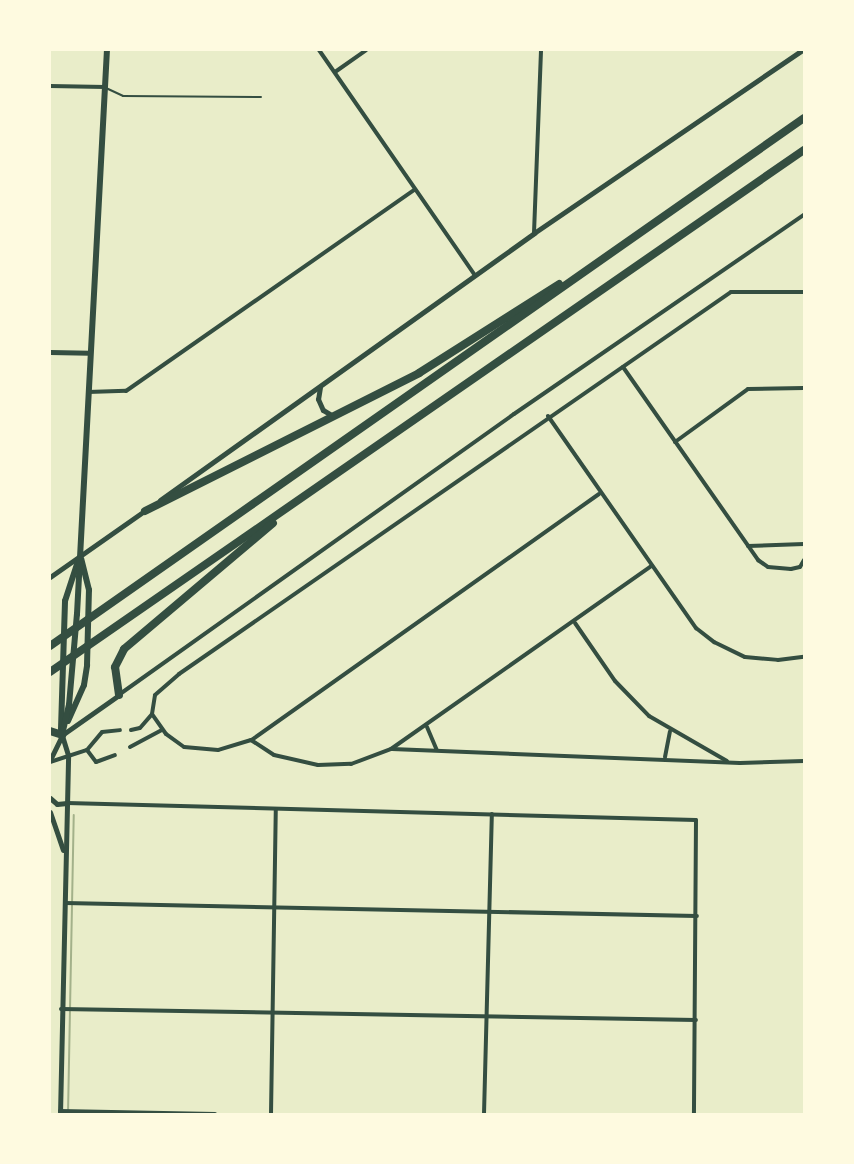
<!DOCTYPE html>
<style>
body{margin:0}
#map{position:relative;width:854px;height:1164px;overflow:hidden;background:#e9edc9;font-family:"IBM Plex Sans",sans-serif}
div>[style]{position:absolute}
.stream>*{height:2px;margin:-1px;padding:0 1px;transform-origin:1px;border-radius:1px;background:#a3b18a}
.service>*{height:2px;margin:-1px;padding:0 1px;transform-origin:1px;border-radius:1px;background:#344e41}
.minor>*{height:4px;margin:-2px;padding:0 2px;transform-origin:2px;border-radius:2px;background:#344e41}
.tertiary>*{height:5px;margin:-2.5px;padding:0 2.5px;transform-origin:2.5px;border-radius:2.5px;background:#344e41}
.secondary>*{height:6px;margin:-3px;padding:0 3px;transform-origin:3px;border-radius:3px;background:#344e41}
.motorway>*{height:8px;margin:-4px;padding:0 4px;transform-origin:4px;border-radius:4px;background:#344e41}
span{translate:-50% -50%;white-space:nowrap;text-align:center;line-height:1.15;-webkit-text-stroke:5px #fefae0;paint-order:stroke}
.frame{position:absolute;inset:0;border:51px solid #fefae0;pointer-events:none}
</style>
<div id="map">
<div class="stream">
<i style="left:68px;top:1114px;width:299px;rotate:-88.9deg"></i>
</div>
<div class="service">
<i style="left:106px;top:88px;width:19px;rotate:25deg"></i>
<i style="left:123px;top:96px;width:138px;rotate:0.4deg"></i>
</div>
<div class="minor">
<i style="left:319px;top:50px;width:274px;rotate:55.3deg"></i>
<i style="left:335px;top:72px;width:38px;rotate:-35deg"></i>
<i style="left:50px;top:86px;width:55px;rotate:1deg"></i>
<i style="left:534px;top:233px;width:183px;rotate:-87.8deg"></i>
<i style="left:623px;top:367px;width:236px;rotate:55deg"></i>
<i style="left:758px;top:560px;width:12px;rotate:35deg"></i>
<i style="left:768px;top:567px;width:23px;rotate:5deg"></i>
<i style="left:791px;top:569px;width:9px;rotate:-13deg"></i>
<i style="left:800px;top:567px;width:8px;rotate:-60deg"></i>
<i style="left:88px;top:392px;width:38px;rotate:-2deg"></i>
<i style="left:126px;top:391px;width:351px;rotate:-34.9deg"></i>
<i style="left:548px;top:416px;width:259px;rotate:55.1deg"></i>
<i style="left:696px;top:628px;width:23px;rotate:38deg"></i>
<i style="left:714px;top:642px;width:34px;rotate:26deg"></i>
<i style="left:745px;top:657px;width:33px;rotate:5deg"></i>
<i style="left:778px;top:660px;width:26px;rotate:-7deg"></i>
<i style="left:675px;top:442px;width:90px;rotate:-36deg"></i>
<i style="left:748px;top:389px;width:56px;rotate:-1deg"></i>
<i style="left:599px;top:494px;width:426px;rotate:144.7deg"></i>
<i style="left:251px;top:740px;width:34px;rotate:163deg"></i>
<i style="left:218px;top:750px;width:34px;rotate:-175deg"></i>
<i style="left:184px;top:747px;width:22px;rotate:-144deg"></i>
<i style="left:166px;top:734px;width:24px;rotate:-125deg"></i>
<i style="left:152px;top:714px;width:19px;rotate:-81deg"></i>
<i style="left:155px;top:695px;width:32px;rotate:-41deg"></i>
<i style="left:179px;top:674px;width:671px;rotate:-34.68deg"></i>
<i style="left:731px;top:292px;width:73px"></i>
<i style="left:748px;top:546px;width:56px;rotate:-2deg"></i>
<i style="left:575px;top:623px;width:70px;rotate:55.4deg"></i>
<i style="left:615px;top:681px;width:49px;rotate:45.8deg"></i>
<i style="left:649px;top:716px;width:90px;rotate:30deg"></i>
<i style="left:120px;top:694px;width:483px;rotate:-35.4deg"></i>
<i style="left:514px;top:414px;width:352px;rotate:-34.5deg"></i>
<i style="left:427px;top:727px;width:25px;rotate:67deg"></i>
<i style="left:131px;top:730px;width:9px;rotate:-13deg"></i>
<i style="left:140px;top:728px;width:18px;rotate:-49deg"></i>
<i style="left:251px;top:740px;width:27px;rotate:33deg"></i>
<i style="left:274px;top:755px;width:45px;rotate:12.8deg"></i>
<i style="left:318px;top:765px;width:33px;rotate:-2deg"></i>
<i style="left:351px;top:764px;width:43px;rotate:-20.6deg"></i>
<i style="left:391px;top:749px;width:318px;rotate:-35.1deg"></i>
<i style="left:130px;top:747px;width:36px;rotate:-28deg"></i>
<i style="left:392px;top:749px;width:348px;rotate:2.3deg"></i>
<i style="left:740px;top:763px;width:64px;rotate:-1.8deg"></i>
<i style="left:87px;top:750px;width:15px;rotate:53deg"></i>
<i style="left:96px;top:762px;width:20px;rotate:-20deg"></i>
<i style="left:665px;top:757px;width:26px;rotate:-79deg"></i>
<i style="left:50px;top:762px;width:39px;rotate:-18deg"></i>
<i style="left:87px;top:750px;width:23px;rotate:-50deg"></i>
<i style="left:102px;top:732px;width:18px;rotate:-6deg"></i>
<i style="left:67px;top:803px;width:629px;rotate:1.55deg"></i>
<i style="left:696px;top:820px;width:294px;rotate:90.4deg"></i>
<i style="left:65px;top:903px;width:632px;rotate:1.18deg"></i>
<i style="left:61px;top:1009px;width:635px;rotate:0.99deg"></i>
<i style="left:60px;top:1111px;width:155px;rotate:1.1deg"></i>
<i style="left:271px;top:1114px;width:304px;rotate:-89.1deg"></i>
<i style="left:484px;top:1114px;width:300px;rotate:-88.5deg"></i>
</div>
<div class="tertiary">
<i style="left:50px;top:352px;width:39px;rotate:1deg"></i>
<i style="left:320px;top:387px;width:12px;rotate:99deg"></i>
<i style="left:318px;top:399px;width:12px;rotate:66deg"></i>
<i style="left:323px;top:410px;width:12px;rotate:31deg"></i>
<i style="left:160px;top:500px;width:460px;rotate:-35.5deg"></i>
<i style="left:534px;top:233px;width:325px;rotate:-34.3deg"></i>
<i style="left:50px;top:577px;width:118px;rotate:-35deg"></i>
<i style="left:50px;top:760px;width:28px;rotate:-64deg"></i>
<i style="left:62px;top:735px;width:70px;rotate:-35.1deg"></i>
<i style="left:50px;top:798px;width:9px;rotate:41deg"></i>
<i style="left:57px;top:804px;width:10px;rotate:-6deg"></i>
<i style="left:50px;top:812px;width:40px;rotate:71.1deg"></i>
<i style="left:60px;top:1114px;width:359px;rotate:-88.7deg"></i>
<i style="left:68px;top:755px;width:21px;rotate:-107deg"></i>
</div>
<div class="secondary">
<i style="left:68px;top:721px;width:39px;rotate:-66deg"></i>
<i style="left:84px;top:685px;width:20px;rotate:-81deg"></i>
<i style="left:87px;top:665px;width:75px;rotate:-88.5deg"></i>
<i style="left:89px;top:590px;width:32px;rotate:-104deg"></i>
<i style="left:61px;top:729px;width:128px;rotate:-88.2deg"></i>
<i style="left:65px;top:601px;width:42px;rotate:-72deg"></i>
<i style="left:62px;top:735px;width:31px;rotate:-77deg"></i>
<i style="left:69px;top:705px;width:91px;rotate:-85deg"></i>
<i style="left:77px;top:614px;width:565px;rotate:-86.96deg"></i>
</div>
<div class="motorway">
<i style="left:145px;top:511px;width:307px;rotate:-26.7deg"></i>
<i style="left:419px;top:373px;width:166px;rotate:-32.4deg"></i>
<i style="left:50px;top:646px;width:920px;rotate:-35deg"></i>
<i style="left:50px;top:672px;width:917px;rotate:-34.7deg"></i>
<i style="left:119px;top:695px;width:28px;rotate:-98deg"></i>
<i style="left:115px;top:667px;width:20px;rotate:-63deg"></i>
<i style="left:124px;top:649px;width:195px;rotate:-40.2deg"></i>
<i style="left:50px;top:731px;width:13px;rotate:18deg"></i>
</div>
<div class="frame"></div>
</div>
